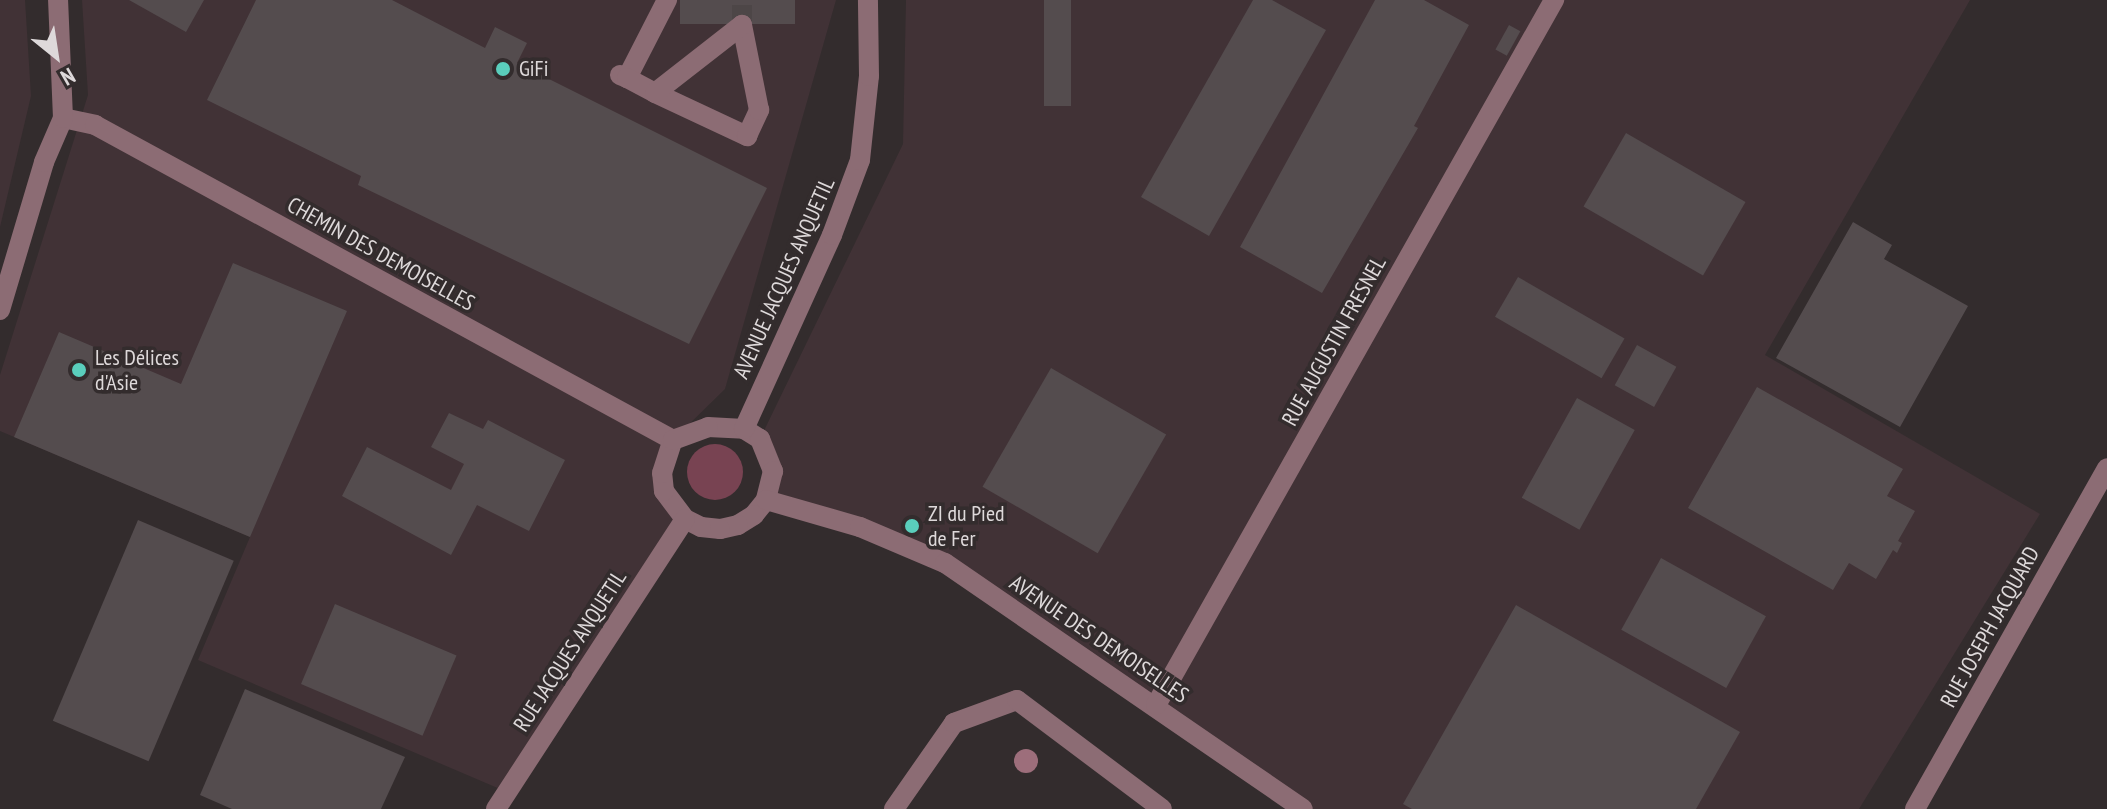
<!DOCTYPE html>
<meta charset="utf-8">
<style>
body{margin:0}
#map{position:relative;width:2107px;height:809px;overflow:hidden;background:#332c2d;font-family:"PT Sans Narrow",sans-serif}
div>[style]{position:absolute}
.built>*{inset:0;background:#413236}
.green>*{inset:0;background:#784352}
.round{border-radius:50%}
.building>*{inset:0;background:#544c4e;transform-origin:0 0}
.minor-tunnel>*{height:20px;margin-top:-10px;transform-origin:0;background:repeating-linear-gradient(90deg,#4d4647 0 20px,transparent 0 30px)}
.minor>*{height:20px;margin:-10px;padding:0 10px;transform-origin:10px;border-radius:10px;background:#8c6c74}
.trees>*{width:24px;height:24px;margin:-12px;border-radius:50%;background:#9d6e7b}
.dots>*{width:22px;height:22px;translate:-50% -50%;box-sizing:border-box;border:4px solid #332c2d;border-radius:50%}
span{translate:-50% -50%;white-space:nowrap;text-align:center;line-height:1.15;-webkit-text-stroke:7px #332c2d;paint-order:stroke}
.poi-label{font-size:22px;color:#ded9da}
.left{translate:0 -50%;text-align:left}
.street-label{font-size:22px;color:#ded9da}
.north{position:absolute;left:16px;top:16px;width:80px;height:80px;-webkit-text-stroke:6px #332c2d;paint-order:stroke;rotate:150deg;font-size:22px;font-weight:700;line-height:32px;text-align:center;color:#ded9da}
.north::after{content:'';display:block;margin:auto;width:28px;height:36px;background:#ded9da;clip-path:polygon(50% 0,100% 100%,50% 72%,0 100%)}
</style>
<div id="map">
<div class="built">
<i style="clip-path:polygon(0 0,25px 0,31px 96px,0 227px)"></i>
<i style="clip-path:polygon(82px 0,836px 0,725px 389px,673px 440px,662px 473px,685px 519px,507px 792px,198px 660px,250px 537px,0 431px,0 375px,88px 95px)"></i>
<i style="clip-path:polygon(906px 0,1970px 0,1765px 355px,2040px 514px,1859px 809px,1303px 809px,945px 563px,766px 500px,760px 439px,903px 144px)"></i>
</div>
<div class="green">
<i class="round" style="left:687px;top:444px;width:56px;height:56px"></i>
</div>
<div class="building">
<i style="clip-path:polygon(129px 0,204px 0,186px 32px)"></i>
<i style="clip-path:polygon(256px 0,392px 0,485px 48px,495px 27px,527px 43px,517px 63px,767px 188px,689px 344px,358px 185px,361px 176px,207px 100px)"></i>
<i style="left:795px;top:0;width:24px;height:115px;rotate:90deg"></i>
<i style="left:1044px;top:0;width:27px;height:106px"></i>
<i style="clip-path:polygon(1253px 0,1272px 0,1326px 30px,1209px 236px,1141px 197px)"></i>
<i style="clip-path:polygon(1375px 0,1424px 0,1469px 25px,1414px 126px,1418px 128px,1322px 293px,1240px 247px)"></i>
<i style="left:1509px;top:25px;width:13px;height:28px;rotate:29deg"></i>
<i style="left:1626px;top:133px;width:138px;height:85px;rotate:30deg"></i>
<i style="clip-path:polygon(1853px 222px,1892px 245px,1884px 259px,1968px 306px,1900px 427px,1776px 358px)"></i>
<i style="clip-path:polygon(233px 263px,347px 311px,250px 537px,14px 437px,59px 332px,181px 384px)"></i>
<i style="left:1518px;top:277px;width:123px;height:46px;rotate:30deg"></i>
<i style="left:1637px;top:345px;width:45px;height:46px;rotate:29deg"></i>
<i style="left:1051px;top:368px;width:133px;height:137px;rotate:30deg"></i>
<i style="clip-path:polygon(1757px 387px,1903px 469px,1887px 496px,1915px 511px,1898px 541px,1902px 543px,1897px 553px,1893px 550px,1876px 579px,1849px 563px,1833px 590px,1688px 508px)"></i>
<i style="left:1577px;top:398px;width:66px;height:114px;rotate:29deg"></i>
<i style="clip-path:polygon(449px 413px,483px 429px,488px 420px,565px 460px,529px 531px,477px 505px,451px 555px,342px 496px,367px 447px,451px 490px,464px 464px,431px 447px)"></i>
<i style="left:138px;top:520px;width:104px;height:218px;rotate:23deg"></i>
<i style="left:1661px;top:558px;width:120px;height:82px;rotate:29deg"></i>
<i style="left:335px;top:604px;width:132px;height:87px;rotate:23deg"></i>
<i style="clip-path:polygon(1516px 605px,1740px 732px,1696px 809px,1412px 809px,1403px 804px)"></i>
<i style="clip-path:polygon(245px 689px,405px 757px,381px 809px,232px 809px,200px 795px)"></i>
</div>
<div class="minor-tunnel">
<i style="left:742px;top:25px;width:25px;rotate:-90deg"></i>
</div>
<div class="minor">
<i style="left:620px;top:75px;width:8px;rotate:23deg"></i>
<i style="left:627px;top:78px;width:88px;rotate:-62.9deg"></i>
<i style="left:627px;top:78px;width:32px;rotate:28deg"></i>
<i style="left:655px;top:93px;width:102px;rotate:25.1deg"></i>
<i style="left:747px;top:136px;width:29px;rotate:-65deg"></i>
<i style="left:759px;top:110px;width:87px;rotate:-101.3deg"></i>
<i style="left:742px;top:25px;width:110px;rotate:142deg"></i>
<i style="left:63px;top:118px;width:33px;rotate:12deg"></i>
<i style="left:95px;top:125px;width:658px;rotate:28.59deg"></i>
<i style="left:0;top:310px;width:154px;rotate:-73.4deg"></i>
<i style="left:44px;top:162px;width:48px;rotate:-66.6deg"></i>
<i style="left:63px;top:118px;width:118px;rotate:-92.4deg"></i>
<i style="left:708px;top:427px;width:36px;rotate:3deg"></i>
<i style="left:744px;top:429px;width:19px;rotate:32deg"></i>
<i style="left:760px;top:439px;width:35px;rotate:68deg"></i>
<i style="left:773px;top:471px;width:30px;rotate:104deg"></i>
<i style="left:766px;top:500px;width:19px;rotate:129deg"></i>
<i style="left:754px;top:515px;width:19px;rotate:148deg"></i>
<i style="left:738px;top:525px;width:18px;rotate:167deg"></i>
<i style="left:720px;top:529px;width:19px;rotate:-174deg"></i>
<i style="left:701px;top:527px;width:18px;rotate:-153deg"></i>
<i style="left:685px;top:519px;width:35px;rotate:-127deg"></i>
<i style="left:664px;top:491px;width:18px;rotate:-96deg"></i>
<i style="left:662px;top:473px;width:35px;rotate:-72deg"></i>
<i style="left:673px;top:440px;width:37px;rotate:-20deg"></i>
<i style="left:744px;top:429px;width:213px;rotate:-65.6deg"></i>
<i style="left:832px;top:235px;width:80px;rotate:-69.5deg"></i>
<i style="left:860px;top:160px;width:84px;rotate:-83.9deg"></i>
<i style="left:869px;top:76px;width:76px;rotate:-90.8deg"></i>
<i style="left:766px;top:500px;width:98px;rotate:16deg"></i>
<i style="left:860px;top:527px;width:92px;rotate:23deg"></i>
<i style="left:945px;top:563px;width:434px;rotate:34.5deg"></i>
<i style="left:1156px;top:705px;width:810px;rotate:-60.55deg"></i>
<i style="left:496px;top:809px;width:346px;rotate:-56.9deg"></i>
<i style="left:894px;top:809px;width:105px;rotate:-55.1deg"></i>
<i style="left:954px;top:723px;width:67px;rotate:-20.1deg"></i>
<i style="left:1017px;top:700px;width:181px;rotate:36.9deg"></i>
<i style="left:1915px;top:809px;width:391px;rotate:-60.6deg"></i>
</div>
<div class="trees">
<i style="left:1026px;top:761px"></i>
</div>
<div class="dots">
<i style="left:503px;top:69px;background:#5acebc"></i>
<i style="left:79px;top:370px;background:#5acebc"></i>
<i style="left:912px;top:526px;background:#5acebc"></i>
</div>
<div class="poi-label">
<span class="left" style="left:519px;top:69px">GiFi</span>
<span class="left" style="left:95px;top:370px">Les Délices<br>d'Asie</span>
<span class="left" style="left:928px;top:526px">ZI du Pied<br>de Fer</span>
</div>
<div class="street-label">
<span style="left:381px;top:254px;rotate:29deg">CHEMIN DES DEMOISELLES</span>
<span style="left:784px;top:278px;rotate:-66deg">AVENUE JACQUES ANQUETIL</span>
<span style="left:1334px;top:341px;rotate:-61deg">RUE AUGUSTIN FRESNEL</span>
<span style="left:1990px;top:627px;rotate:-61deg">RUE JOSEPH JACQUARD</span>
<span style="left:1099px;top:639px;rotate:34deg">AVENUE DES DEMOISELLES</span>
<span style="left:570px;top:651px;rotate:-57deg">RUE JACQUES ANQUETIL</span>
</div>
<div class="north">N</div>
</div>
